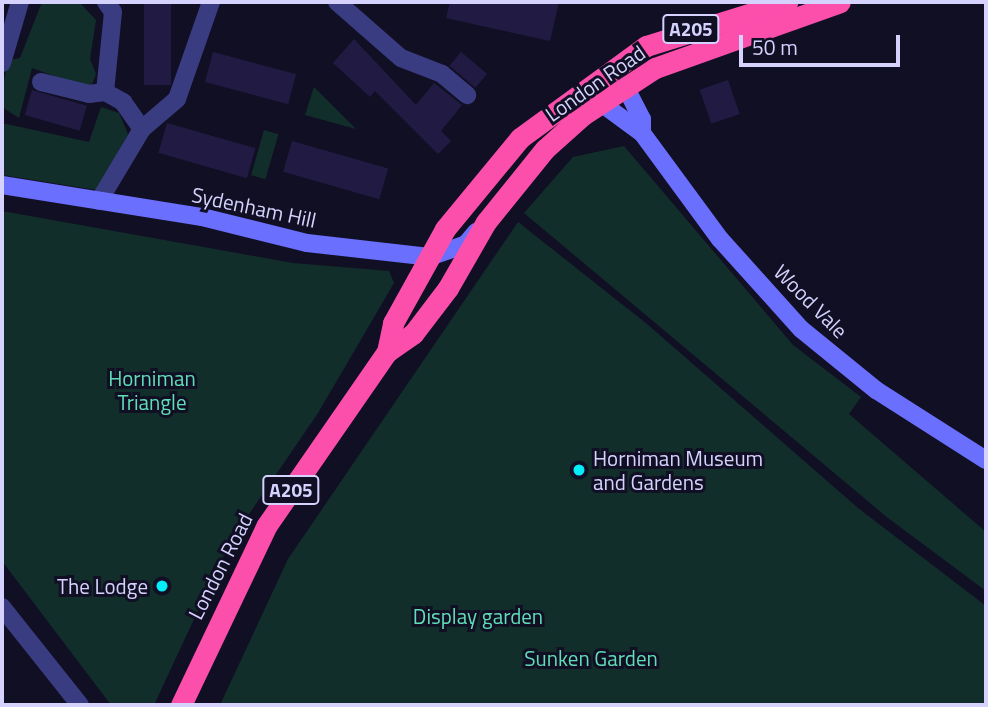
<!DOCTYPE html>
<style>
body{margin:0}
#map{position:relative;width:988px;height:707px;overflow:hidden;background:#110f24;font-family:"Titillium Web",sans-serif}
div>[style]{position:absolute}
.green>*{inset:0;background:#122e2b;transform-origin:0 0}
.building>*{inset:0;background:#211b44;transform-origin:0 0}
.street>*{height:18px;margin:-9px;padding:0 9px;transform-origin:9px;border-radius:9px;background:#3a3c82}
.secondary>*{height:18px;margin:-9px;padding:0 9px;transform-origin:9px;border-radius:9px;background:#6b6ffd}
.highway>*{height:21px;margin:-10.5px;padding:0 10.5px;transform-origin:10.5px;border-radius:10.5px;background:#fc4fac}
.dots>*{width:19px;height:19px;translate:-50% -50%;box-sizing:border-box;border:4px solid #110f24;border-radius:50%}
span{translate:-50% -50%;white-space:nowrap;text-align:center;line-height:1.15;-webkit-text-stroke:6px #110f24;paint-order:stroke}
.shield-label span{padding:2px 5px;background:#110f24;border:2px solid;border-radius:5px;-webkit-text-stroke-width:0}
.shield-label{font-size:19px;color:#d5d2fe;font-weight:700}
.street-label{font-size:21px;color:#d5d2fe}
.park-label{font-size:21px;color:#5fdeb7}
.poi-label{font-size:21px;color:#d5d2fe}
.left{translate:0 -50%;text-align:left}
.right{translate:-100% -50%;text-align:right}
.frame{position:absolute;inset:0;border:4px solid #d5d2fe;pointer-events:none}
.scale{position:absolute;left:739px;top:35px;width:161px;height:32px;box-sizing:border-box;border:4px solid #d5d2fe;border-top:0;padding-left:9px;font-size:21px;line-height:24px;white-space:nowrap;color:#d5d2fe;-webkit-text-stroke:5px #110f24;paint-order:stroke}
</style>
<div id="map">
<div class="green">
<i style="clip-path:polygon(42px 2px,79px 2px,96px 20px,90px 59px,96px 74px,90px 89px,32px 68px,19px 118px,2px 107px,2px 87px,9px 60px,20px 58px)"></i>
<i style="clip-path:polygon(314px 87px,356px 129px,305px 115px)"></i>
<i style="clip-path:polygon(101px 107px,119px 113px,128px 134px,97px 190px,2px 175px,2px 123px,89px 142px)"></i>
<i style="left:264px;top:130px;width:15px;height:47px;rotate:16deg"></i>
<i style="clip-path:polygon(624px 146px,793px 345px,861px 397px,849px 414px,986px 532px,986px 591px,888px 518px,524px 213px,573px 157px)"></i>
<i style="clip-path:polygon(2px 211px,293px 263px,389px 271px,394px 283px,318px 413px,230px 542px,154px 705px,111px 705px,2px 561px)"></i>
<i style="clip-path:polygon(518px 222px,647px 324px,858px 508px,986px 606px,986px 705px,220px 705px,288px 559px)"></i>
</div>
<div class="building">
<i style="left:144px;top:2px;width:27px;height:83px"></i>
<i style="clip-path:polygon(450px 2px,559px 2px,550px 41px,446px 18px)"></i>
<i style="clip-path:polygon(354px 39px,416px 105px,434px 83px,462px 105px,441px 131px,451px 141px,438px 154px,375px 91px,370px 97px,333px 63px)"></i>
<i style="left:213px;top:52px;width:86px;height:31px;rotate:15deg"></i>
<i style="left:461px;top:52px;width:34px;height:18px;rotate:40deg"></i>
<i style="left:728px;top:80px;width:36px;height:30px;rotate:71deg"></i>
<i style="left:32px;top:90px;width:57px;height:26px;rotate:16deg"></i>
<i style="left:167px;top:123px;width:92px;height:31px;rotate:16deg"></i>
<i style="left:292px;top:141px;width:100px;height:32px;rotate:16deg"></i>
</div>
<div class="street">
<i style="left:106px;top:2px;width:12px;rotate:55deg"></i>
<i style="left:113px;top:12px;width:80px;rotate:95.7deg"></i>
<i style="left:105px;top:92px;width:21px;rotate:29deg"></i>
<i style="left:123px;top:102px;width:33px;rotate:55deg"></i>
<i style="left:337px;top:2px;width:85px;rotate:41.2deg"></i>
<i style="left:401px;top:58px;width:44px;rotate:21.3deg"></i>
<i style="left:442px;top:74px;width:33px;rotate:40deg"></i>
<i style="left:2px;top:63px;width:64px;rotate:-73.6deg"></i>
<i style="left:41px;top:82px;width:49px;rotate:14deg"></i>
<i style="left:89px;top:94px;width:16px;rotate:-7deg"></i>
<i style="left:99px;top:201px;width:84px;rotate:-59.2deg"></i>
<i style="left:142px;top:129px;width:46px;rotate:-40.6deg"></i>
<i style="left:177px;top:99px;width:103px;rotate:-70.7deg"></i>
<i style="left:2px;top:607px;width:125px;rotate:51.5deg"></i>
</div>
<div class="secondary">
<i style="left:626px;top:88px;width:35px;rotate:63deg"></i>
<i style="left:642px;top:119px;width:14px;rotate:90deg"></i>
<i style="left:601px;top:103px;width:51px;rotate:36.2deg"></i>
<i style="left:642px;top:133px;width:132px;rotate:53.7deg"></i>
<i style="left:720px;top:239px;width:121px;rotate:48deg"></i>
<i style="left:801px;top:329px;width:97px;rotate:39.1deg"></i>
<i style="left:876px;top:390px;width:130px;rotate:32.5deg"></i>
<i style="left:2px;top:185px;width:203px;rotate:9.1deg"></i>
<i style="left:202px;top:217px;width:108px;rotate:13.9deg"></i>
<i style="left:307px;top:243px;width:123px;rotate:6.5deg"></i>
<i style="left:429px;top:257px;width:39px;rotate:-19deg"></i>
<i style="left:466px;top:244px;width:16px;rotate:-50deg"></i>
</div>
<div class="highway">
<i style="left:387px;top:352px;width:30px;rotate:-78deg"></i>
<i style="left:393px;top:323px;width:107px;rotate:-61deg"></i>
<i style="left:445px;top:229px;width:118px;rotate:-50.5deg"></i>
<i style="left:520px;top:138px;width:156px;rotate:-36.1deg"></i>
<i style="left:646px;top:46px;width:148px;rotate:-17.3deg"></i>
<i style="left:181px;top:705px;width:199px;rotate:-64.5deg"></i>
<i style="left:267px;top:525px;width:211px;rotate:-55.3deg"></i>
<i style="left:387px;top:352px;width:32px;rotate:-35deg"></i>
<i style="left:413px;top:334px;width:58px;rotate:-52.7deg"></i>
<i style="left:448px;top:288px;width:76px;rotate:-60.1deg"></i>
<i style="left:486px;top:222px;width:94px;rotate:-51.1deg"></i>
<i style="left:545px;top:149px;width:51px;rotate:-41.8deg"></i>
<i style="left:583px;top:115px;width:86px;rotate:-33.1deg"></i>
<i style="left:655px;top:68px;width:196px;rotate:-19.6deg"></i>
</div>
<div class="dots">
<i style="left:579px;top:470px;background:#04eef9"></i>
<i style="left:162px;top:586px;background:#04eef9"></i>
</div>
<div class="shield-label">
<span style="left:691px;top:29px">A205</span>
<span style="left:291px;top:490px">A205</span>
</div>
<div class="street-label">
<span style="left:595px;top:83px;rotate:-35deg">London Road</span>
<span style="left:254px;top:207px;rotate:12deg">Sydenham Hill</span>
<span style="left:811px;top:301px;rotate:45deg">Wood Vale</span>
<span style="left:220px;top:566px;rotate:-63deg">London Road</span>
</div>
<div class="park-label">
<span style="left:152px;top:390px">Horniman<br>Triangle</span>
<span style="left:478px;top:616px">Display garden</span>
<span style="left:591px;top:658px">Sunken Garden</span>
</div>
<div class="poi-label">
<span class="left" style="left:593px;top:470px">Horniman Museum<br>and Gardens</span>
<span class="right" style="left:148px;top:586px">The Lodge</span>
</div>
<div class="frame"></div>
<div class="scale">50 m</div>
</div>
